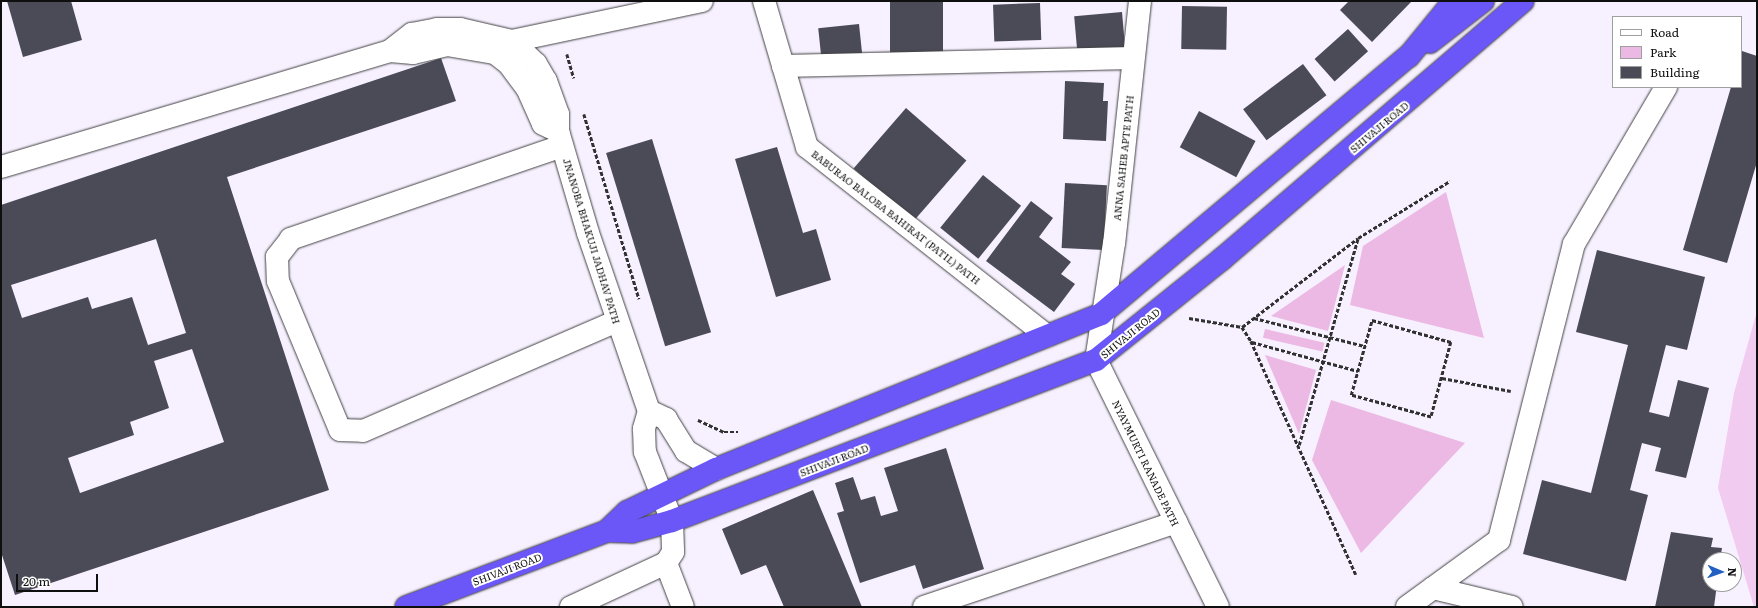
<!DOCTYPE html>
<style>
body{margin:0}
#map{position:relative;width:1758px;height:608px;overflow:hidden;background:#f7f0ff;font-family:Literata,serif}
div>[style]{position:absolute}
.green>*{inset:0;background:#ebb9e3;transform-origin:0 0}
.pitch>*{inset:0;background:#f2cbf1}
.building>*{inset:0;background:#4b4b58;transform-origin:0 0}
.path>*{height:2.5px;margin-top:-1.25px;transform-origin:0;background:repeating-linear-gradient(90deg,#313131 0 4px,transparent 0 6px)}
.roads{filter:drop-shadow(0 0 1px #424242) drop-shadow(0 0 1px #424242)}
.minor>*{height:22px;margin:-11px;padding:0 11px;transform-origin:11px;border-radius:11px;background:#fff}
.highway>*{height:22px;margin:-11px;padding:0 11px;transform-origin:11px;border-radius:11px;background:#6b56f7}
span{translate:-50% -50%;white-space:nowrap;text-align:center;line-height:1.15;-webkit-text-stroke:4px #fff;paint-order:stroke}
.street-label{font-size:10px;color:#0f0f0f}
.frame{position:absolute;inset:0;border:2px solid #0f0f0f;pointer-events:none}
.legend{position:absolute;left:1612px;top:16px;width:130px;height:72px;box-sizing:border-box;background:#fff;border:1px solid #9f9f9f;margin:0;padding:5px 7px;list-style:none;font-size:12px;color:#0f0f0f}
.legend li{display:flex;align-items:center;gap:8px;height:20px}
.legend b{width:20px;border:1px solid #9f9f9f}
.north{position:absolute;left:1702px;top:552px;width:40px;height:40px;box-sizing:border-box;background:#fff;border:1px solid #9f9f9f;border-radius:50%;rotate:92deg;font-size:11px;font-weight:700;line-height:16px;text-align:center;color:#0f0f0f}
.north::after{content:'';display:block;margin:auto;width:14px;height:18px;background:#235fc3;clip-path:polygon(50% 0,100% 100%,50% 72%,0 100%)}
.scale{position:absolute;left:16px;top:574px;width:82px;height:18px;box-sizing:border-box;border:2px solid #0f0f0f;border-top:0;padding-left:5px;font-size:12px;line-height:14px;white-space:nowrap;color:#0f0f0f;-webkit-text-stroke:3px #fff;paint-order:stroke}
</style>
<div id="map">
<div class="green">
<i style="clip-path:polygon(1446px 192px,1484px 338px,1350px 305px,1363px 246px)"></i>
<i style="clip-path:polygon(1345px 265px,1328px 331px,1271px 316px)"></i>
<i style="left:1265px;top:329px;width:61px;height:9px;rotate:13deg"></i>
<i style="clip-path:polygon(1265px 355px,1316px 370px,1299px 434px)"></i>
<i style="clip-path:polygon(1331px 400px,1465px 443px,1361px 553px,1312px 460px)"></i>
</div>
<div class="pitch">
<i style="clip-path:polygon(1757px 311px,1757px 607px,1754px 607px,1718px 488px,1734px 393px)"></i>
</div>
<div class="building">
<i style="clip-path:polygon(7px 1px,71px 1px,82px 40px,23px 57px)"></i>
<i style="left:890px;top:1px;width:53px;height:52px"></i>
<i style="clip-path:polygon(1349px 1px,1412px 1px,1372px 42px,1340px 10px)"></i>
<i style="left:1040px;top:3px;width:37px;height:47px;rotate:88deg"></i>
<i style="left:1182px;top:6px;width:45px;height:43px;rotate:1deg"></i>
<i style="left:1122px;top:12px;width:38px;height:48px;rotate:85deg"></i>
<i style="left:859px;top:24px;width:30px;height:41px;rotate:84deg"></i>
<i style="left:1348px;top:29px;width:30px;height:45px;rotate:48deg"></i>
<i style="clip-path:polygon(1742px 51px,1757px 56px,1757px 162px,1727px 263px,1683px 250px,1731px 87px,1741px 87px)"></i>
<i style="clip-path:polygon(evenodd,441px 58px,456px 101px,227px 177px,329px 490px,15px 595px,1px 552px,1px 205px,441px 58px,156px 239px,186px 333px,148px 345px,132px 297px,92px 309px,88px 297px,22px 318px,11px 285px,156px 239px,441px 58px,192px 349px,224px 442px,80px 493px,68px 458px,134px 435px,130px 422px,169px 408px,154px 361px,192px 349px)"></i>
<i style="left:1303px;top:64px;width:39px;height:75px;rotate:53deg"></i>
<i style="clip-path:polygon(1065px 81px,1104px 83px,1103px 101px,1108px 101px,1106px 141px,1063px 139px)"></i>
<i style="left:906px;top:108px;width:80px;height:80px;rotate:41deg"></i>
<i style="left:1199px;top:111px;width:64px;height:41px;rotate:28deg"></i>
<i style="left:652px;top:139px;width:202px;height:48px;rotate:73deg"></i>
<i style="clip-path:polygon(777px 147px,803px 233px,816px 229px,831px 280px,776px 297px,735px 159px)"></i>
<i style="left:983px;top:175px;width:49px;height:68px;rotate:39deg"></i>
<i style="left:1065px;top:183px;width:42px;height:65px;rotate:3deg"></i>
<i style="clip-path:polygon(1031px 201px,1053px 218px,1039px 237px,1071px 262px,1061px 274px,1075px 284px,1054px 312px,986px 261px)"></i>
<i style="clip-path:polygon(1597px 250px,1705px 277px,1687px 350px,1666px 345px,1649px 412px,1669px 417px,1678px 380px,1709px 388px,1686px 478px,1655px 471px,1661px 448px,1642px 443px,1630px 490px,1648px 495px,1626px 581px,1523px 554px,1542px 480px,1591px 493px,1628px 345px,1576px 332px)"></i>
<i style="clip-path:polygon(946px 448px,984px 569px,923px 589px,915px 565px,860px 583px,837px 513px,844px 511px,835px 483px,853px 477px,861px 500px,875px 496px,881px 516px,898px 511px,884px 468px)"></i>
<i style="clip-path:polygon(813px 490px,862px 607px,784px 607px,766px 565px,741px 575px,722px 529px)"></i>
<i style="clip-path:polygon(1671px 532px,1713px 538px,1711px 547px,1722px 548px,1720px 560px,1710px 560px,1710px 584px,1717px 584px,1714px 607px,1655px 607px)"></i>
</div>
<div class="path">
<i style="left:567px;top:54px;width:25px;rotate:74deg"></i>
<i style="left:584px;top:114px;width:193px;rotate:73.4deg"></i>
<i style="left:1189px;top:318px;width:54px;rotate:9.6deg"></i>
<i style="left:1242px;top:327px;width:146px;rotate:-37.5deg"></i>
<i style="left:1358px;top:238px;width:108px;rotate:-31.8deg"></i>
<i style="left:1254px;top:318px;width:114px;rotate:14.2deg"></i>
<i style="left:1372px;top:320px;width:82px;rotate:15.6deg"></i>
<i style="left:1451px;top:342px;width:78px;rotate:104.9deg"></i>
<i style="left:1431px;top:417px;width:83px;rotate:-164.6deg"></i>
<i style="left:1351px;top:395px;width:78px;rotate:-74.4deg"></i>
<i style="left:1242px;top:327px;width:17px;rotate:57deg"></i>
<i style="left:1251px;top:341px;width:256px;rotate:65.8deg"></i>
<i style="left:1252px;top:342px;width:110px;rotate:15.3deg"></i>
<i style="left:1442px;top:378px;width:70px;rotate:10.7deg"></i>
<i style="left:698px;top:420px;width:29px;rotate:25deg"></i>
<i style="left:724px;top:432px;width:14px"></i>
<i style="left:1299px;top:445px;width:215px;rotate:-74.1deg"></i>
</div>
<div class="roads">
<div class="minor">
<i style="left:764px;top:1px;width:152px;rotate:73.6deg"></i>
<i style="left:807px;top:147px;width:305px;rotate:38.2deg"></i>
<i style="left:1140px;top:1px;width:243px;rotate:96.1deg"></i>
<i style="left:1114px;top:243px;width:118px;rotate:98.7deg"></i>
<i style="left:1096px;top:360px;width:275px;rotate:63.7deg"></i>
<i style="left:512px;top:41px;width:33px;rotate:44deg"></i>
<i style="left:536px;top:64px;width:20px;rotate:60deg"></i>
<i style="left:546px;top:81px;width:35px;rotate:70deg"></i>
<i style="left:558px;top:114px;width:17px;rotate:90deg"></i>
<i style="left:558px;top:131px;width:106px;rotate:73.6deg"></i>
<i style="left:588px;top:233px;width:188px;rotate:71.1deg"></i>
<i style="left:649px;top:411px;width:19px;rotate:106deg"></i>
<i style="left:644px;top:429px;width:23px;rotate:88deg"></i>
<i style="left:645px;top:452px;width:74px;rotate:68.6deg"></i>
<i style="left:672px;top:521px;width:31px;rotate:88deg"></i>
<i style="left:673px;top:552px;width:13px;rotate:122deg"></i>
<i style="left:666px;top:563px;width:105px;rotate:155.1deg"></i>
<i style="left:390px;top:51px;width:23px;rotate:5deg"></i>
<i style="left:413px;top:53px;width:35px;rotate:-13deg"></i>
<i style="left:447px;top:45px;width:49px;rotate:9.5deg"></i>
<i style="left:495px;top:53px;width:16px;rotate:38deg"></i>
<i style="left:508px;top:63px;width:31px;rotate:53deg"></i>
<i style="left:527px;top:88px;width:39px;rotate:66deg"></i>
<i style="left:543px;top:124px;width:17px;rotate:25deg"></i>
<i style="left:783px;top:66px;width:350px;rotate:-1.3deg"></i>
<i style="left:562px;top:146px;width:287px;rotate:161.1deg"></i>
<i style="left:291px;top:239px;width:23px;rotate:128deg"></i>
<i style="left:277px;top:257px;width:24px;rotate:88deg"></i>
<i style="left:278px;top:281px;width:161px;rotate:67.4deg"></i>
<i style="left:340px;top:430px;width:23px;rotate:2deg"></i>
<i style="left:363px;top:431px;width:277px;rotate:-23.4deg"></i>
<i style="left:1px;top:167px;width:406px;rotate:-16.6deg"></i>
<i style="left:390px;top:51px;width:28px;rotate:-38deg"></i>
<i style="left:412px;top:34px;width:25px;rotate:-11deg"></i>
<i style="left:437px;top:29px;width:23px"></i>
<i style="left:460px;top:29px;width:53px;rotate:13deg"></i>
<i style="left:512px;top:41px;width:194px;rotate:-11.9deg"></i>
<i style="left:649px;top:411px;width:19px;rotate:25deg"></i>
<i style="left:666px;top:419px;width:38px;rotate:58deg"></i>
<i style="left:686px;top:451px;width:35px;rotate:31deg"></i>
<i style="left:666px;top:563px;width:47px;rotate:68.9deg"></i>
<i style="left:1433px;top:588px;width:81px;rotate:13.5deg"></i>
<i style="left:924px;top:607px;width:266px;rotate:-18.6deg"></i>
<i style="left:1407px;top:607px;width:114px;rotate:-36.1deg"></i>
<i style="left:1499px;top:540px;width:305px;rotate:-75.8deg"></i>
<i style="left:1574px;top:244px;width:182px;rotate:-59.6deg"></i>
</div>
<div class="highway">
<i style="left:1430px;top:42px;width:67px;rotate:-37.7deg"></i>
<i style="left:607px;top:531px;width:28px;rotate:-44deg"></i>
<i style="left:627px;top:512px;width:99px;rotate:-25.8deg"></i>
<i style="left:716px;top:469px;width:415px;rotate:-21.9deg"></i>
<i style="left:1101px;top:314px;width:402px;rotate:-40deg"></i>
<i style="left:1409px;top:56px;width:71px;rotate:-50.7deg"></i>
<i style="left:406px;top:607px;width:215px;rotate:-20.7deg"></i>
<i style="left:607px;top:531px;width:25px;rotate:2deg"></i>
<i style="left:632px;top:532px;width:41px;rotate:-15.4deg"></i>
<i style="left:672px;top:521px;width:454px;rotate:-20.8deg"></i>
<i style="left:1096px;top:360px;width:161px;rotate:-38.7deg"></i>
<i style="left:1222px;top:259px;width:396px;rotate:-40.6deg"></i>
</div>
</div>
<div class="street-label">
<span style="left:1379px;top:127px;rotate:-40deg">SHIVAJI ROAD</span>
<span style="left:1123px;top:158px;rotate:-84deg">ANNA SAHEB APTE PATH</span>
<span style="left:896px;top:217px;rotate:38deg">BABURAO BALOBA BAHIRAT (PATIL) PATH</span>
<span style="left:592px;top:241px;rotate:73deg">JNANOBA BHAKUJI JADHAV PATH</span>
<span style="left:1130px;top:333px;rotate:-39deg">SHIVAJI ROAD</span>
<span style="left:834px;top:460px;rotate:-21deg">SHIVAJI ROAD</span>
<span style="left:1146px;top:463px;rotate:64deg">NYAYMURTI RANADE PATH</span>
<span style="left:507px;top:569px;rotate:-21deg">SHIVAJI ROAD</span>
</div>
<div class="frame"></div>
<ul class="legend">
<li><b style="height:5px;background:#fff"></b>Road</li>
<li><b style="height:11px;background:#ebb9e3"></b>Park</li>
<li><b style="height:11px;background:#4b4b58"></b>Building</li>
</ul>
<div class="north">N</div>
<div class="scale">20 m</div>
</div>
